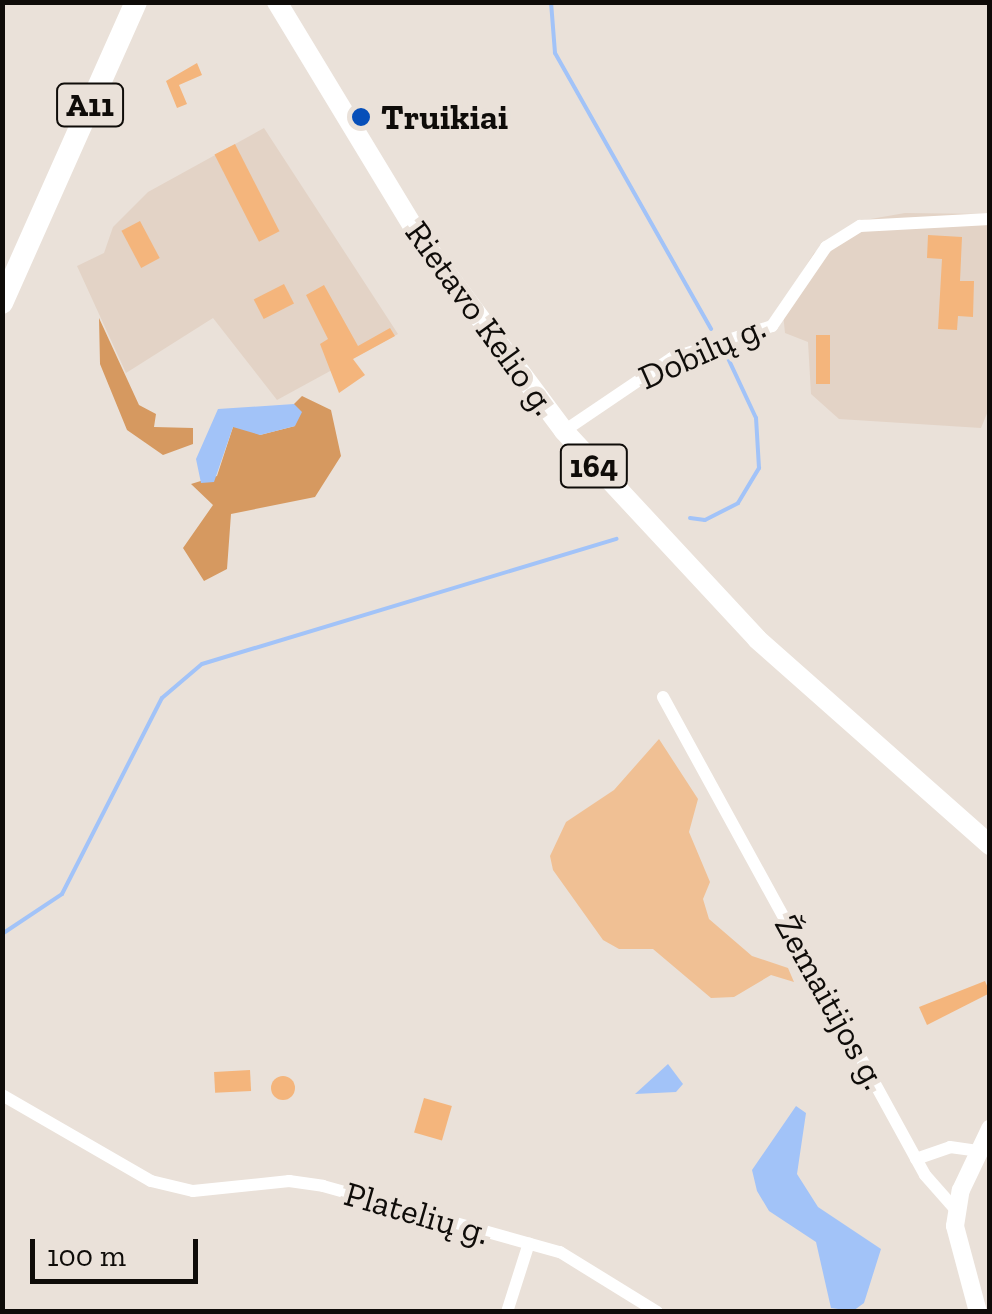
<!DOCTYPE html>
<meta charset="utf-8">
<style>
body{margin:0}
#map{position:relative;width:992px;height:1314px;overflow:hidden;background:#eae1d9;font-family:"Zilla Slab",serif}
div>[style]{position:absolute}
.built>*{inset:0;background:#e3d3c6}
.green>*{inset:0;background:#f0c094}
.forest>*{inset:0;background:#d69960}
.water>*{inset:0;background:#a2c3f8}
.stream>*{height:4px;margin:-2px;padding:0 2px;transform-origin:2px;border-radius:2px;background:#a2c3f8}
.building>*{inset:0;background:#f4b57c;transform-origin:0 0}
.round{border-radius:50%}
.street>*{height:12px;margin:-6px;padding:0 6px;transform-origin:6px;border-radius:6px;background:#fff}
.secondary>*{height:18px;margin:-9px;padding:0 9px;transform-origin:9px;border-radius:9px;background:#fff}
.primary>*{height:20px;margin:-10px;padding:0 10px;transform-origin:10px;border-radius:10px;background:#fff}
.highway>*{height:22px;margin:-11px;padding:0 11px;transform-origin:11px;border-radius:11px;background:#fff}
.dots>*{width:28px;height:28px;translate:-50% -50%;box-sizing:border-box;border:5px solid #eae1d9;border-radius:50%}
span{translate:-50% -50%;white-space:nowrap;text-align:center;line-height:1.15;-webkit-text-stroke:10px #eae1d9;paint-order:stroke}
.shield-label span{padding:2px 8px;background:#eae1d9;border:2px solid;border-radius:8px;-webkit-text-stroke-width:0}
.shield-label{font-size:32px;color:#0f0c09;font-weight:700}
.poi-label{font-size:35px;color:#0f0c09;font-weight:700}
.left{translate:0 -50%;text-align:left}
.street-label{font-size:35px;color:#0f0c09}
.frame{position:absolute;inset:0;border:5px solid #0f0c09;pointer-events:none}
.scale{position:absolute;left:30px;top:1239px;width:168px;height:45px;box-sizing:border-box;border:5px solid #0f0c09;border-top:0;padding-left:12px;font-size:30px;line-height:35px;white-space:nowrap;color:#0f0c09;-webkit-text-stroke:8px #eae1d9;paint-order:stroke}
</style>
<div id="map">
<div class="built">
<i style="clip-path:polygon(264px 128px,398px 334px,277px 400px,213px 318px,126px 373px,77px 266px,104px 253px,113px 227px,148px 192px)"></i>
<i style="clip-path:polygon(905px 213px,989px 214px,990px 406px,981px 428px,839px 419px,811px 394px,808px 342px,785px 333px,782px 304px,814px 253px,859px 221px)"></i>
</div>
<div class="green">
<i style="clip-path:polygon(659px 739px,698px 799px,689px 832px,710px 882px,703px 899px,709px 919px,752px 956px,788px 968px,794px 982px,771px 975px,734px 997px,711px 998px,653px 949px,619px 949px,603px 940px,553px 870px,550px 856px,566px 822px,614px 790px)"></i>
</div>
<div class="forest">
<i style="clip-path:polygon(99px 318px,139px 405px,156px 414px,154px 427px,193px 428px,193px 444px,163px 455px,127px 430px,100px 364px)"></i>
<i style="clip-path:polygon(302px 396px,331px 410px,341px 456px,315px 497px,231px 514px,227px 569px,204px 581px,183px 548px,213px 505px,191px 484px,217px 476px,233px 427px,241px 423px,260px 435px,295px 426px,294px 404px)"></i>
</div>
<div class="water">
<i style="clip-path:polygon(294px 404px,302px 412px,295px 426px,260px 435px,233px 427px,214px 482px,201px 483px,196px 459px,218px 409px)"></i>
<i style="clip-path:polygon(668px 1064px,683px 1084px,676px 1092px,635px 1094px)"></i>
<i style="clip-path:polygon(796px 1106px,806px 1113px,797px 1174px,818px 1207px,881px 1249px,864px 1303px,853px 1311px,831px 1308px,816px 1242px,769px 1211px,757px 1191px,752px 1170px)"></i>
</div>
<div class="stream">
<i style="left:551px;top:2px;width:51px;rotate:85.5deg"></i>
<i style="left:555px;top:53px;width:317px;rotate:60.5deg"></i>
<i style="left:690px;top:518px;width:15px;rotate:8deg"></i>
<i style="left:705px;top:520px;width:37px;rotate:-27deg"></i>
<i style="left:738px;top:503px;width:41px;rotate:-59deg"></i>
<i style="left:759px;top:468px;width:50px;rotate:-93.4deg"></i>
<i style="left:756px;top:418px;width:68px;rotate:-115.1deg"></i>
<i style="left:2px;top:934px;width:72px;rotate:-33.7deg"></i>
<i style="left:62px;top:894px;width:220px;rotate:-63deg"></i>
<i style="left:162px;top:698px;width:52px;rotate:-40.4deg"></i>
<i style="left:202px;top:664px;width:433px;rotate:-16.8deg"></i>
</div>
<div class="building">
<i style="clip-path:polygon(197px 63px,202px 75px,179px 85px,187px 104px,177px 108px,166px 81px)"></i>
<i style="left:235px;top:144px;width:98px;height:23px;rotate:63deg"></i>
<i style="left:140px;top:221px;width:42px;height:21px;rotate:62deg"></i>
<i style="clip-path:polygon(928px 235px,962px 237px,960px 281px,974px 281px,973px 317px,958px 316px,957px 330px,938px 329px,942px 259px,927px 258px)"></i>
<i style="left:284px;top:284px;width:22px;height:34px;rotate:63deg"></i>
<i style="clip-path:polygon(324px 285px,358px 346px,390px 328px,395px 336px,353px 359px,365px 375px,339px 393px,320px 344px,328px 339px,306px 295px)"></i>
<i style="left:816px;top:335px;width:14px;height:49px"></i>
<i style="clip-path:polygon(985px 981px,990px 993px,927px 1025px,919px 1007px)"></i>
<i style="left:250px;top:1070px;width:21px;height:36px;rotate:87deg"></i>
<i class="round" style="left:271px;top:1076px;width:24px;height:24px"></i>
<i style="left:424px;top:1098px;width:29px;height:36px;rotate:16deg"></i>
</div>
<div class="street">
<i style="left:564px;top:431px;width:130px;rotate:-34.1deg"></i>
<i style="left:672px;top:358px;width:105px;rotate:-17.7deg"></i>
<i style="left:772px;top:326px;width:96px;rotate:-55.6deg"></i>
<i style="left:826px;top:247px;width:40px;rotate:-32deg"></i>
<i style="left:860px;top:226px;width:130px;rotate:-3.1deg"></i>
<i style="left:663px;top:697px;width:545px;rotate:61.27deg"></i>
<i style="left:925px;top:1175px;width:47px;rotate:48.5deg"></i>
<i style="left:2px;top:1095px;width:172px;rotate:30deg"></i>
<i style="left:151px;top:1181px;width:43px;rotate:13.4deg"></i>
<i style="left:193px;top:1191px;width:97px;rotate:-5.9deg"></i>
<i style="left:289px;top:1181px;width:34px;rotate:8deg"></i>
<i style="left:323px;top:1186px;width:246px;rotate:15.6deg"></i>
<i style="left:560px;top:1252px;width:114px;rotate:31.7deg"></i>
<i style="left:916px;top:1159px;width:36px;rotate:-19deg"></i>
<i style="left:950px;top:1147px;width:28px;rotate:8deg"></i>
<i style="left:507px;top:1312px;width:72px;rotate:-72.3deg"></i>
</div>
<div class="secondary">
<i style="left:978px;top:1312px;width:89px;rotate:-105deg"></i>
<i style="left:955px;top:1226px;width:36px;rotate:-81deg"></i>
<i style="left:961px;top:1190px;width:68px;rotate:-64.6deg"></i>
</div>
<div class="primary">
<i style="left:277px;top:2px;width:272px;rotate:58.8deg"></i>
<i style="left:418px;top:235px;width:244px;rotate:53.3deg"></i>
<i style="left:564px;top:431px;width:284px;rotate:47.1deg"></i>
<i style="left:757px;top:639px;width:311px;rotate:41.5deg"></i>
</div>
<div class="highway">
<i style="left:2px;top:303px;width:329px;rotate:-66deg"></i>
</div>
<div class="dots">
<i style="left:361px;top:117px;background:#074fb9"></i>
</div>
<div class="shield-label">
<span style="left:90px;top:105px">A11</span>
<span style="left:594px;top:466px">164</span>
</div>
<div class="poi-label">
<span class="left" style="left:381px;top:117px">Truikiai</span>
</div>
<div class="street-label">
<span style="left:481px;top:318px;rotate:54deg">Rietavo Kelio g.</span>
<span style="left:702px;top:352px;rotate:-24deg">Dobilų g.</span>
<span style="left:831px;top:1002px;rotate:61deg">Žemaitijos g.</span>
<span style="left:417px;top:1213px;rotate:16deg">Platelių g.</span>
</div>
<div class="frame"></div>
<div class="scale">100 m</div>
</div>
